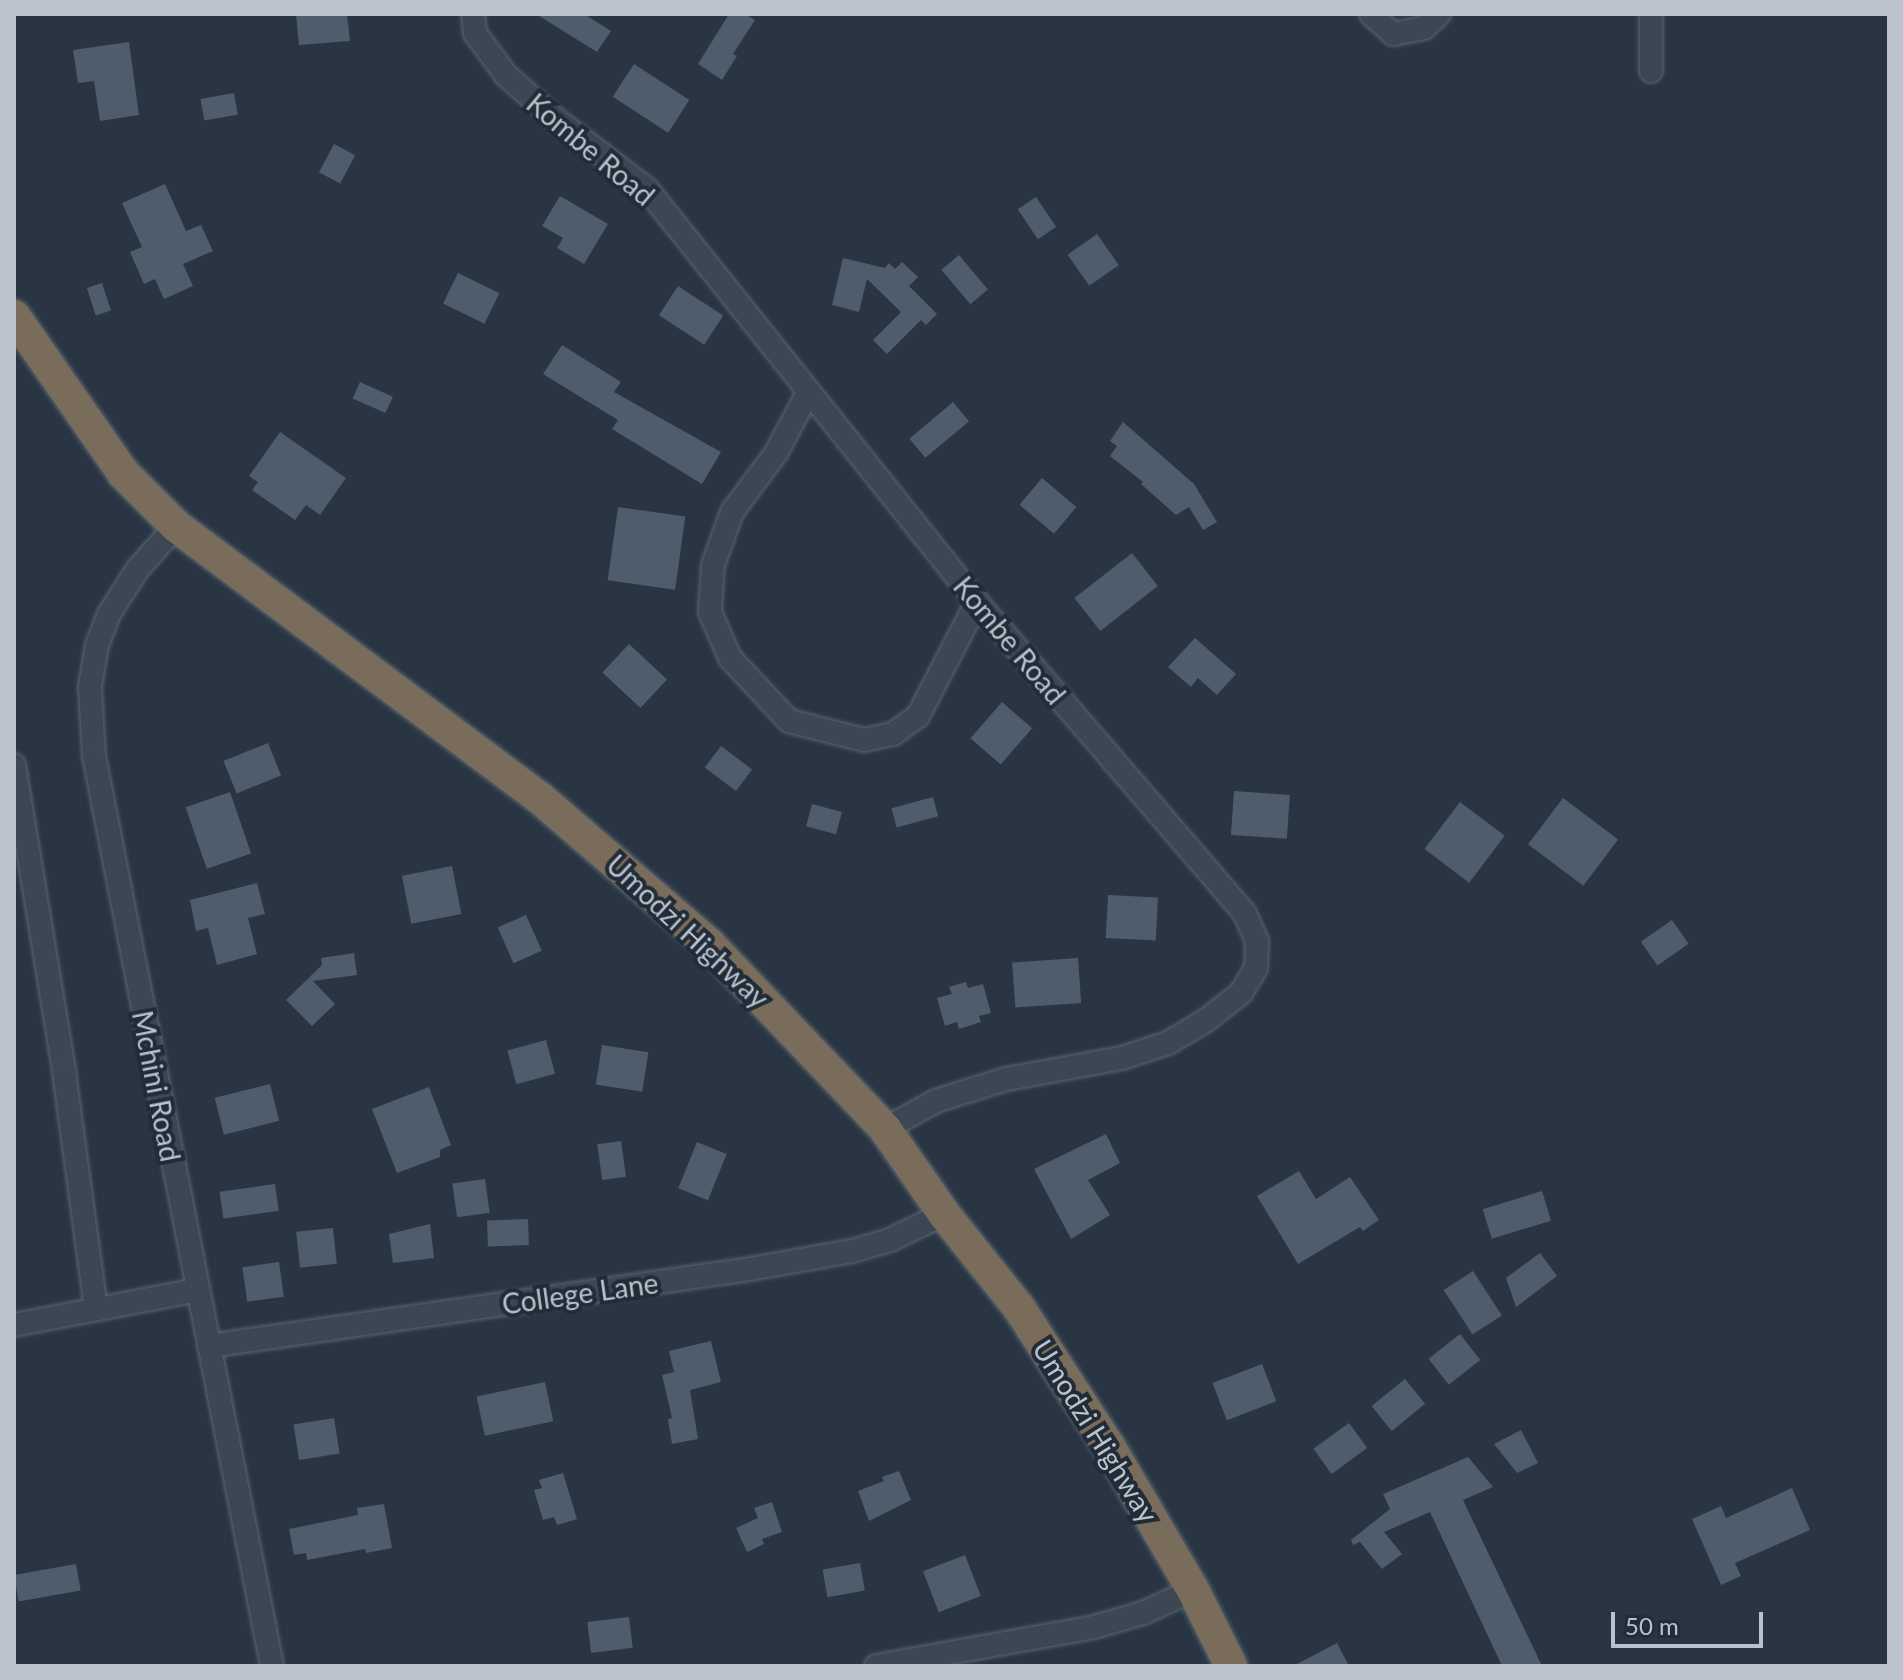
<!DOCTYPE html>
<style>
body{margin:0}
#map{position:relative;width:1903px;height:1680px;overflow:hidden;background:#293543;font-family:Lato,sans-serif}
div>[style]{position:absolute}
.building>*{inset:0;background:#4f5c6c;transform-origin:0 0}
.roads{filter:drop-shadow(0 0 2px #5b6570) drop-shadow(0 0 2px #5b6570)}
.minor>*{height:22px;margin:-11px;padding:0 11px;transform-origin:11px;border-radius:11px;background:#3d4753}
.highway>*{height:32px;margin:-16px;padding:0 16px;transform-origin:16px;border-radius:16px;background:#796c5a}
span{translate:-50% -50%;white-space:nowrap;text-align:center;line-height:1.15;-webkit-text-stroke:8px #212c38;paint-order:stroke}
.street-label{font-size:28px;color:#bac2cc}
.frame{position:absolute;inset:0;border:16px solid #bac2cc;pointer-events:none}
.scale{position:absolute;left:1611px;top:1612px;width:152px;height:36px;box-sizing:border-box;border:4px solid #bac2cc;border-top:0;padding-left:10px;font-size:24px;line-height:28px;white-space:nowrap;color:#bac2cc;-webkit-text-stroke:6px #212c38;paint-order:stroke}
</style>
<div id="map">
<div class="building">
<i style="clip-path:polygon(296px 14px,347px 14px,350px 41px,299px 45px)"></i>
<i style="clip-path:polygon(536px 14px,584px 14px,611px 31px,597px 52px)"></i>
<i style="clip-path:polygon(729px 14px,745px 14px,755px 20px,733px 54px,737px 56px,722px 80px,698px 64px)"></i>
<i style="clip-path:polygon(129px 42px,139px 115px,100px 121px,94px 81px,78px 83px,73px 50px)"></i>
<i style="left:634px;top:64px;width:66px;height:39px;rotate:33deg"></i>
<i style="left:234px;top:93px;width:22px;height:34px;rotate:80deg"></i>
<i style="left:334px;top:144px;width:24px;height:32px;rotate:28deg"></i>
<i style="clip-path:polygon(165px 184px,186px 231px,201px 225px,213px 251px,183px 264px,193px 286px,164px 299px,155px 279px,144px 284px,130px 252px,142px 247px,122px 203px)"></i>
<i style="clip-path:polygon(560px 196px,608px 224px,584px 264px,557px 248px,563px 238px,542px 226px)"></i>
<i style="left:1036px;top:197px;width:36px;height:22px;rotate:56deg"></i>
<i style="left:1097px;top:234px;width:38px;height:36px;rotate:55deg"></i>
<i style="left:959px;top:255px;width:45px;height:23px;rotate:50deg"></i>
<i style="clip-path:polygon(843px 258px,885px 268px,889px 263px,895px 269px,902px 262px,918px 277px,909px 286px,937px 314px,926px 325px,921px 320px,887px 354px,873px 340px,901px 312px,867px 279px,859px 312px,832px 305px)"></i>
<i style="left:458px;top:273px;width:46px;height:34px;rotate:26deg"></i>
<i style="left:102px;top:283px;width:29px;height:16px;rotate:72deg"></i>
<i style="left:678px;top:286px;width:54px;height:35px;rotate:33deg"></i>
<i style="clip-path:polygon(562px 345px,621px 382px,614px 392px,721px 452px,702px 484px,612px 429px,618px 420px,543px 374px)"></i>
<i style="left:360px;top:382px;width:36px;height:18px;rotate:24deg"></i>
<i style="left:953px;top:402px;width:25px;height:57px;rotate:50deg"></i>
<i style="clip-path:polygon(1123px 422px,1194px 484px,1217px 522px,1203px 530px,1189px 507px,1176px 515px,1141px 484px,1143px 482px,1110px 456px,1117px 446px,1110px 441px)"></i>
<i style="clip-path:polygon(280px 432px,346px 478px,320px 515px,306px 505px,295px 520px,252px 490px,258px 482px,249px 476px)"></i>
<i style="left:1042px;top:478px;width:45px;height:35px;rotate:40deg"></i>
<i style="left:618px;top:507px;width:68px;height:74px;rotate:8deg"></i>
<i style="left:1132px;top:553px;width:42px;height:73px;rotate:52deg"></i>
<i style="clip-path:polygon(1195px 638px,1236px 674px,1217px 695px,1198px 678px,1191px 687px,1168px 667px)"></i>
<i style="left:629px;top:644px;width:52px;height:39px;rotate:43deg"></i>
<i style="left:1002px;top:702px;width:40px;height:48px;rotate:41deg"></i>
<i style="left:268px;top:743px;width:35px;height:48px;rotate:68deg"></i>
<i style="left:721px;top:746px;width:39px;height:27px;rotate:37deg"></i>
<i style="left:1234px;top:791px;width:56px;height:44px;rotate:4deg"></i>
<i style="left:230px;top:792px;width:65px;height:47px;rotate:71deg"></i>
<i style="left:933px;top:797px;width:20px;height:43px;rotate:75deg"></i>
<i style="left:1563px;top:798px;width:69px;height:58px;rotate:37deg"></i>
<i style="left:1460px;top:802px;width:56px;height:59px;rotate:37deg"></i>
<i style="left:812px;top:804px;width:31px;height:23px;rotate:15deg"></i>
<i style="left:452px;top:866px;width:49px;height:51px;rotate:79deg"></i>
<i style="clip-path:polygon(257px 883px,265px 914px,248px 918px,257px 954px,217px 965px,208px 928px,196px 931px,190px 900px)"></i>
<i style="left:1108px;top:895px;width:50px;height:43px;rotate:3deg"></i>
<i style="left:526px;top:915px;width:39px;height:31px;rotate:66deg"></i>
<i style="left:1672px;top:920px;width:29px;height:38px;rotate:55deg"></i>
<i style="clip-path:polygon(354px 953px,357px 975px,313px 981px,335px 1004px,312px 1026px,286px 1000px,322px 965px,321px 958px)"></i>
<i style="left:1078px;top:958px;width:45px;height:66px;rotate:86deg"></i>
<i style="clip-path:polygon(966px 982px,968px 988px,983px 984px,991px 1013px,979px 1016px,981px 1022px,959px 1029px,957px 1022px,945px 1026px,937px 998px,952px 994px,949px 987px)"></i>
<i style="left:546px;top:1040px;width:35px;height:40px;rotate:75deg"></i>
<i style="left:602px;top:1045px;width:47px;height:40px;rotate:9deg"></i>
<i style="left:270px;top:1084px;width:38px;height:57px;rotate:76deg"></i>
<i style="clip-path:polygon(429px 1087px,451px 1145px,440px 1150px,440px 1157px,397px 1173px,372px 1109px)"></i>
<i style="clip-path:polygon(1106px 1134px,1120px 1163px,1088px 1180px,1110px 1215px,1071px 1239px,1034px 1169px)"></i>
<i style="left:621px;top:1141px;width:36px;height:24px;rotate:82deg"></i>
<i style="left:697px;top:1142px;width:32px;height:50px;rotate:22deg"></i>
<i style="clip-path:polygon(1299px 1171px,1316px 1199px,1350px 1177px,1379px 1220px,1363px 1231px,1360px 1227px,1298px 1264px,1257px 1196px)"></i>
<i style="left:485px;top:1179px;width:34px;height:33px;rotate:82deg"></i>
<i style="left:275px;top:1184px;width:27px;height:56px;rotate:82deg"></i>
<i style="left:1542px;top:1191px;width:31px;height:62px;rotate:73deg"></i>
<i style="left:528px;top:1219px;width:26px;height:41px;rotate:88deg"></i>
<i style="clip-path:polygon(430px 1224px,434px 1258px,393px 1263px,389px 1234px)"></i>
<i style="left:333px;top:1228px;width:36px;height:37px;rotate:84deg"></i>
<i style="clip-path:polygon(1540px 1253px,1557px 1276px,1516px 1307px,1506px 1278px)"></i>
<i style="left:279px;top:1262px;width:35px;height:37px;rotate:82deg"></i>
<i style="left:1473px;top:1271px;width:53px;height:35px;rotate:57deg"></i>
<i style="left:1460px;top:1334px;width:33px;height:40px;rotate:52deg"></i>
<i style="clip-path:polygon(711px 1341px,721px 1382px,690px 1390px,698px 1439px,672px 1444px,668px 1419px,672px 1418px,662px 1375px,674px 1372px,669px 1351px)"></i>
<i style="left:1262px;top:1364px;width:40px;height:53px;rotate:69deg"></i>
<i style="left:1405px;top:1379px;width:32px;height:43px;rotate:51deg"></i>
<i style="left:545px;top:1382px;width:40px;height:70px;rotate:78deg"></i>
<i style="left:334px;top:1418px;width:36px;height:41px;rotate:81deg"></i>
<i style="left:1349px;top:1423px;width:31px;height:44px;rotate:54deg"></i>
<i style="clip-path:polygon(1521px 1430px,1538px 1463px,1517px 1473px,1494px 1444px)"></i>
<i style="clip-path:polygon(1468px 1457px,1493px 1487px,1463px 1500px,1542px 1666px,1502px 1666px,1430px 1512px,1384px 1532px,1402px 1554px,1382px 1569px,1360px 1542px,1353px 1545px,1351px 1540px,1390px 1509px,1383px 1494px)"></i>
<i style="clip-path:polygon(899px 1471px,911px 1500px,869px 1521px,858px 1491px,884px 1481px,882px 1477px)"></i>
<i style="clip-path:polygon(563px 1473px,577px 1519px,557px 1525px,554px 1517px,543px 1520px,534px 1490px,542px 1488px,539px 1480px)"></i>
<i style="clip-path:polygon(1792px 1488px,1810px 1530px,1735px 1563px,1741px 1576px,1721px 1585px,1692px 1519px,1721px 1506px,1726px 1518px)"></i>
<i style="clip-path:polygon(772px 1502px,782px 1532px,762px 1539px,764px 1544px,747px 1552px,736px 1528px,758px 1518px,754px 1508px)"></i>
<i style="clip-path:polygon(384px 1504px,392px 1548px,366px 1553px,365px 1549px,307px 1560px,306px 1553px,294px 1555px,289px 1529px,358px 1515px,357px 1508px)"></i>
<i style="left:965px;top:1555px;width:44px;height:45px;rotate:69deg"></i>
<i style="left:860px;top:1563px;width:28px;height:38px;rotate:80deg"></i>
<i style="left:76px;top:1564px;width:27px;height:63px;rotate:80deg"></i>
<i style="left:629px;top:1617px;width:31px;height:42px;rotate:83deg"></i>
<i style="clip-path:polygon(1337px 1643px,1349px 1666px,1293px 1666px)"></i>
</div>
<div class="roads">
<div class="minor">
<i style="left:473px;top:14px;width:19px;rotate:84deg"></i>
<i style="left:475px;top:33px;width:52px;rotate:53.6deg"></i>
<i style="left:506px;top:75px;width:63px;rotate:41.8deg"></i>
<i style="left:553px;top:117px;width:118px;rotate:37.5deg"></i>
<i style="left:647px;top:189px;width:529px;rotate:51.37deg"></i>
<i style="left:977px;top:602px;width:411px;rotate:49.3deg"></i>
<i style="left:1245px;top:914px;width:30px;rotate:66deg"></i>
<i style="left:1257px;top:941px;width:27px;rotate:92deg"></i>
<i style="left:1256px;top:968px;width:29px;rotate:121deg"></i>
<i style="left:1241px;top:993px;width:46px;rotate:142.1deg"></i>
<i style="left:1205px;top:1021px;width:43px;rotate:149.3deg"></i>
<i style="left:1168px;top:1043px;width:48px;rotate:161.9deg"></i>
<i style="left:1122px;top:1058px;width:118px;rotate:169.7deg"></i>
<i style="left:1006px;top:1079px;width:73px;rotate:162.6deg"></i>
<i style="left:936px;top:1101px;width:58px;rotate:151.2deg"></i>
<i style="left:1371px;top:14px;width:30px;rotate:42deg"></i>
<i style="left:1393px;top:34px;width:32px;rotate:-11deg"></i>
<i style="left:1424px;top:28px;width:21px;rotate:-43deg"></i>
<i style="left:1651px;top:71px;width:57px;rotate:-90deg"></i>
<i style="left:808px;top:393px;width:68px;rotate:118.1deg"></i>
<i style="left:776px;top:453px;width:74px;rotate:126.7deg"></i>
<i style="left:732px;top:512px;width:56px;rotate:109.7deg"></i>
<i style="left:713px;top:565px;width:47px;rotate:93.7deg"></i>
<i style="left:710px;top:612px;width:50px;rotate:66.5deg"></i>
<i style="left:730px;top:658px;width:86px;rotate:46.9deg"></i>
<i style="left:789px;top:721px;width:77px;rotate:14.2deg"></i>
<i style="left:864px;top:740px;width:30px;rotate:-12deg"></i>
<i style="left:893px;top:734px;width:31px;rotate:-36deg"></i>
<i style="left:918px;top:716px;width:128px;rotate:-62.6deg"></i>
<i style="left:176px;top:526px;width:59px;rotate:131.6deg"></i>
<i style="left:137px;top:570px;width:52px;rotate:122.5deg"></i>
<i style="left:109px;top:614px;width:33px;rotate:111deg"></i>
<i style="left:97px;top:645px;width:43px;rotate:99.5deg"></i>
<i style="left:90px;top:687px;width:69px;rotate:86.7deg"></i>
<i style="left:94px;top:756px;width:927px;rotate:78.93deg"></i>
<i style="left:14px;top:765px;width:311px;rotate:80.7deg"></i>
<i style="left:64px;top:1072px;width:239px;rotate:82.3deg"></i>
<i style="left:14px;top:1325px;width:186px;rotate:-10.8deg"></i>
<i style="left:209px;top:1346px;width:546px;rotate:-8.1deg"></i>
<i style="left:750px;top:1269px;width:104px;rotate:-10deg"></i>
<i style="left:852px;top:1251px;width:40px;rotate:-16deg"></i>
<i style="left:890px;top:1240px;width:60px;rotate:-25.7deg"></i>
<i style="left:876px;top:1666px;width:221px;rotate:-10.1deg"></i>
<i style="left:1094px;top:1627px;width:51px;rotate:-15.9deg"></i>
<i style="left:1143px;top:1613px;width:55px;rotate:-24.7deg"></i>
</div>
<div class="highway">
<i style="left:14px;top:316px;width:191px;rotate:55.2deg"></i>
<i style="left:123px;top:473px;width:75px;rotate:45deg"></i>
<i style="left:176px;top:526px;width:456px;rotate:36.8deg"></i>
<i style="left:541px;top:799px;width:223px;rotate:40.8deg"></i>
<i style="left:710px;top:945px;width:254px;rotate:46.4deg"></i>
<i style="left:885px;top:1129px;width:103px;rotate:55.2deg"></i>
<i style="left:944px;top:1214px;width:120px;rotate:51.4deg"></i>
<i style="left:1019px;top:1308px;width:167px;rotate:57deg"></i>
<i style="left:1110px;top:1448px;width:164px;rotate:59.7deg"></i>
<i style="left:1193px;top:1590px;width:85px;rotate:63.4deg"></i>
</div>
</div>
<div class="street-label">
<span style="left:591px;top:149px;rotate:40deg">Kombe Road</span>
<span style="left:1010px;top:640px;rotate:50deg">Kombe Road</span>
<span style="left:688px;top:931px;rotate:43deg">Umodzi Highway</span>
<span style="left:157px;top:1086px;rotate:79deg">Mchini Road</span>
<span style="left:580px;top:1293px;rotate:-8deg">College Lane</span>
<span style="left:1096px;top:1431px;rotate:58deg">Umodzi Highway</span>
</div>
<div class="frame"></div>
<div class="scale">50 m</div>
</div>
